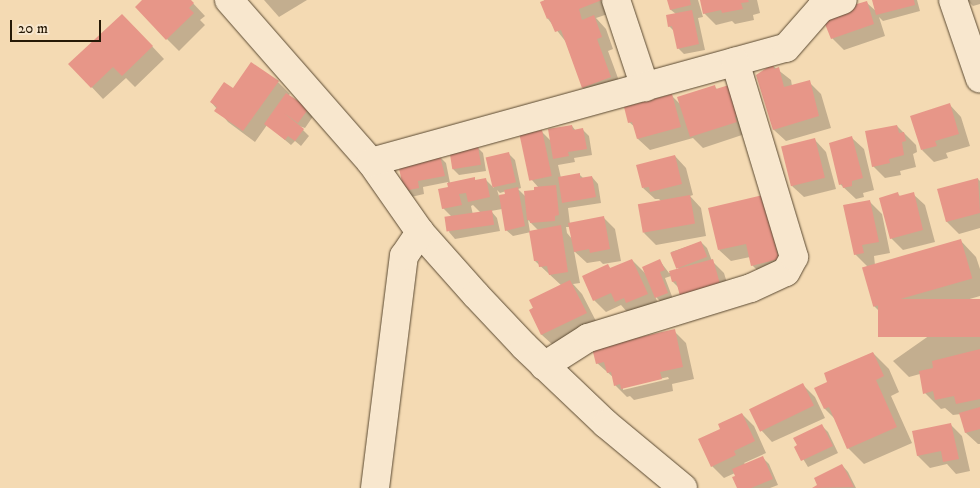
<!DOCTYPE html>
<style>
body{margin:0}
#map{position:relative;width:980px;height:488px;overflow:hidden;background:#f4dab3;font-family:"IM FELL DW Pica",serif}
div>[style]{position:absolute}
.shadow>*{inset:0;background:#0003}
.building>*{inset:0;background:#e79688;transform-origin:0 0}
.roads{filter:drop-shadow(0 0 1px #5a4931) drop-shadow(0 0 1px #5a4931)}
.minor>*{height:28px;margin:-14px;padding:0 14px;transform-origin:14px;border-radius:14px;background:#f8e7ce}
span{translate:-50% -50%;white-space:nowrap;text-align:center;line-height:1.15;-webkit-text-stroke:4px #f8e7ce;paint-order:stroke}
.scale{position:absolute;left:10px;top:20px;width:91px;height:22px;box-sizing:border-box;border:2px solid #261906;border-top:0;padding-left:6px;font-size:15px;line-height:18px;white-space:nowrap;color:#261906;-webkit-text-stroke:4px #f8e7ce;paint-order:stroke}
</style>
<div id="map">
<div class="shadow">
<i style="clip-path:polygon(144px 0,190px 0,205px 16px,200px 20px,205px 25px,179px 51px,167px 39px)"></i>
<i style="clip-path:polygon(264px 0,307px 0,279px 17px)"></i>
<i style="clip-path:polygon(544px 0,613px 0,617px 11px,596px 18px,606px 29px,613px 49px,608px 51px,622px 89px,595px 100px,583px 88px,566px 42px,548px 19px)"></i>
<i style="clip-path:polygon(668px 0,698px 0,703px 17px,698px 18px,705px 50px,684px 54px,678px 48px,674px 31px,669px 26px,676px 14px,671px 10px)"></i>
<i style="clip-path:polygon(701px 0,757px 0,760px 13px,753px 15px,754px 20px,735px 24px,732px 21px,716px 25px,704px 13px)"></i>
<i style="clip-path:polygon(873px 0,917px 0,920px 11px,883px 21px,879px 17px,885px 36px,844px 50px,832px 38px,867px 3px,877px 12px)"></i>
<i style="clip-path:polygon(967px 0,980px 0,980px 4px,973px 6px)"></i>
<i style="clip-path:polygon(134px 27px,164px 59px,135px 87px,126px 78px,103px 99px,70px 64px)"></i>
<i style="clip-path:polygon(773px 66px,791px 80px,792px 86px,809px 82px,821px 94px,831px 128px,786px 141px,774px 130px)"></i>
<i style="clip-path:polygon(278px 82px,290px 94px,288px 96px,314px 115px,305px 128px,299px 126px,309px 136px,301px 146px,295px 141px,291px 145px,267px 125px,255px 142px,228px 122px,211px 102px,233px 90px)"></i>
<i style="clip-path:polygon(715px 87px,718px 90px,728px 87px,748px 133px,703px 148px,693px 138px,650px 150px,638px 139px,636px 128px,629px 122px,671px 95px,681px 105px)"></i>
<i style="clip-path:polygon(950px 105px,961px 117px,970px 146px,946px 153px,948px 158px,934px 162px,922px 150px)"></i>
<i style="clip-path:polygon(evenodd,572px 126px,576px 131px,583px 130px,589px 136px,592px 155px,574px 158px,575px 162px,558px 165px,561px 178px,579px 174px,584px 179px,592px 177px,598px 184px,601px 203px,568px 208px,570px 224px,603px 217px,615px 229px,621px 261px,603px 264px,600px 261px,587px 263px,574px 251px,580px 283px,573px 284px,582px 294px,598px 325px,554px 346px,542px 335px,530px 310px,562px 286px,535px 261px,531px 232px,513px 236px,506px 230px,502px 209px,491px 211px,497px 218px,500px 231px,455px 239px,449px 232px,453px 218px,443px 208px,449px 188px,448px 182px,423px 187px,424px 194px,411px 197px,405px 191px,440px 157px,446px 163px,450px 183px,474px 178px,476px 181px,485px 179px,494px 188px,488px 158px,509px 154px,515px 160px,521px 188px,518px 189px,526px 197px,539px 188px,531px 179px,542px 132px,551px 141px,572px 126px,497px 190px,500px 193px,506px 191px,507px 195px,499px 196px,497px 190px,572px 126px,473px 205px,481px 213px,473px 215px,471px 206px,473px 205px,572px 126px,528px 220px,538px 230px,530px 232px,528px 220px,572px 126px,566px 227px,570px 227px,572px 239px,567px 233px,566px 227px)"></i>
<i style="clip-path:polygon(897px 126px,916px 145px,917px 152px,913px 154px,916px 167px,900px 171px,901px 175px,885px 178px,873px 166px)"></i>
<i style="clip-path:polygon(852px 138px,864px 149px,874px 190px,863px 193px,864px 197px,856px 199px,840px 184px)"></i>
<i style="clip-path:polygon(815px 140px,826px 152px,836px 189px,804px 197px,792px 186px)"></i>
<i style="clip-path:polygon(477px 147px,483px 153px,486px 171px,459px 175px,453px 169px)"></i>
<i style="clip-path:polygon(675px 156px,686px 168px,693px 195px,690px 196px,701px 208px,706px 236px,656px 245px,644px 233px,661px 201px,659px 199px,655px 199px,643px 188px)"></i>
<i style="clip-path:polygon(978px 179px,980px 181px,980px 228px,959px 234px,947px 222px,938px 190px)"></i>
<i style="clip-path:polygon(898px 194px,901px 197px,913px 194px,925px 205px,935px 242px,903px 250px,891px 238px)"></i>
<i style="clip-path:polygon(762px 196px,790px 271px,764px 277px,752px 265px,750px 257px,731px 261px,719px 250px)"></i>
<i style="clip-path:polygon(870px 202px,882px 214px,890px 253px,874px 256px,875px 265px,960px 240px,976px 257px,980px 269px,980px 296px,890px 322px,874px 306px,868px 267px,855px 254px)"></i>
<i style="clip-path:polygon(701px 242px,707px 248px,712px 261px,724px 273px,731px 296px,679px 288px,673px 282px,671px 276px,665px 278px,673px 299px,662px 303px,655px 296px,659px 306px,628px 313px,621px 305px,606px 312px,594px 300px,608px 266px,611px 269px,632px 260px,646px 274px,660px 261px,669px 273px,679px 270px,671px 252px)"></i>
<i style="clip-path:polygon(980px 300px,980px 444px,978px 444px,966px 433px,961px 414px,953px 415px,945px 408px,941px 409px,925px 393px,920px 374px,909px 377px,893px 361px)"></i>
<i style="clip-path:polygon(evenodd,674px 331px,686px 343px,694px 379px,672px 384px,673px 391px,634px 400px,630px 396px,627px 397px,615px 385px,614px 378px,597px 363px,674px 331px,668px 377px,669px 379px,623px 390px,623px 387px,668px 377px)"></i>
<i style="clip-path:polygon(873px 353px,889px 369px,899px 392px,891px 396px,912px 443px,864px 464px,848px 448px,835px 419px,825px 409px,816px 388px,829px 382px)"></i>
<i style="clip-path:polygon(803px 385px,815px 397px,825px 418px,772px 442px,761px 430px)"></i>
<i style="clip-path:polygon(742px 414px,754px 426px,766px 453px,744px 463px,746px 465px,763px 458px,769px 464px,778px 485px,770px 488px,738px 488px,735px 473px,724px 478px,712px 466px,722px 429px)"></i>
<i style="clip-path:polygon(950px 424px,962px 436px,970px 471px,956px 474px,947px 464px,930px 468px,918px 456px,913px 432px)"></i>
<i style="clip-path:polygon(822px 426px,828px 432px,838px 453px,808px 467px,796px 447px)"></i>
<i style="clip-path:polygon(842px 465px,848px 472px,856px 488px,815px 488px)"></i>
</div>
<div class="building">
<i style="clip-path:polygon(142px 0,191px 0,194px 3px,189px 8px,194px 13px,166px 40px,135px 7px)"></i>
<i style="clip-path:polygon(545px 0,602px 0,579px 9px,582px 20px,594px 15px,602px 37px,597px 39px,611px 77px,582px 88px,561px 30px,555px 32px,549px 18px,547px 19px,540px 2px)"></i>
<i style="clip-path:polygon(667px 0,690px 0,691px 5px,670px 10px)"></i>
<i style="clip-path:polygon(700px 0,748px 0,749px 2px,741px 3px,743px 9px,722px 13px,721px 10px,703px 14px)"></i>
<i style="clip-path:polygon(872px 0,914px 0,915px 5px,876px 15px)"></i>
<i style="clip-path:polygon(867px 1px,874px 24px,831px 39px,825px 24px,840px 9px)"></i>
<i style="clip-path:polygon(692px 10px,699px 44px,677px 49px,672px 26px,668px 27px,666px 15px)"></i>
<i style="clip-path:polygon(122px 14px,153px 46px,122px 76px,113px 67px,91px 88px,68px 64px)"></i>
<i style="clip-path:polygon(251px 62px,279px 81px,243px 131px,214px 111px,217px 107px,210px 102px,224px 82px,233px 88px)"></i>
<i style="clip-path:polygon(773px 64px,774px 69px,779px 67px,784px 87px,810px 80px,819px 116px,773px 130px,756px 75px)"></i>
<i style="clip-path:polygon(715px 85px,716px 89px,729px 85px,738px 116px,735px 117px,737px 122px,690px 137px,677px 97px)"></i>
<i style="clip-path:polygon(286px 93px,309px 108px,298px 123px,284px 113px,304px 129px,295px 141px,288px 136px,285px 140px,264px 124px)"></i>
<i style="clip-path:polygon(672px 94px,681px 127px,637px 139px,632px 122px,628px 123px,624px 107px)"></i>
<i style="clip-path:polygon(950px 103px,959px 134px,935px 141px,937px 146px,921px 150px,910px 116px)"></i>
<i style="clip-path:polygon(572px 125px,573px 130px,583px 128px,587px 149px,568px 152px,569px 156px,553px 159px,548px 129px)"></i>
<i style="clip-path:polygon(897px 125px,899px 133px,904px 132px,906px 141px,902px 142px,904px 155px,889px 159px,890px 163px,872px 167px,865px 131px)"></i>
<i style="left:542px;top:130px;width:47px;height:23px;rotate:78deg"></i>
<i style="clip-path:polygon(852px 136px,863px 178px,852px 181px,852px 186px,843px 188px,842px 184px,839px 185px,829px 143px)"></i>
<i style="left:815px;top:138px;width:41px;height:35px;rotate:76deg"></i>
<i style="left:478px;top:146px;width:19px;height:29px;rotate:81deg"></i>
<i style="left:509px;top:152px;width:31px;height:24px;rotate:77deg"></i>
<i style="clip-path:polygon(675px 155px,682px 184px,650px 192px,649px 187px,642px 188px,636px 165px)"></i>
<i style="clip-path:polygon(440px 156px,445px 176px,418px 181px,419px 188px,404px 191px,398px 164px)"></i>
<i style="clip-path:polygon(580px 173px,580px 178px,592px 176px,596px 197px,562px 203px,558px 177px)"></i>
<i style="clip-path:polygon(475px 177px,475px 180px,486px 178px,490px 197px,468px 202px,466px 193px,459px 194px,462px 205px,442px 209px,438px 189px,448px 187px,447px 183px)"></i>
<i style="clip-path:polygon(978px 178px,980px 213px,946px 222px,937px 189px)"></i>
<i style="clip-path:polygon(556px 185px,559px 215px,555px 216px,555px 221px,530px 223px,530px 220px,527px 220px,524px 191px,534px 190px,534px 187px)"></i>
<i style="clip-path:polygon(518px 187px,525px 226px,505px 231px,499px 195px,505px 194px,504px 190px)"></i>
<i style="clip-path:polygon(898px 192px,899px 196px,914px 192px,923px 230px,890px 239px,879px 198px)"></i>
<i style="left:690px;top:195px;width:29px;height:53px;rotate:80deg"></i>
<i style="clip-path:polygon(763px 195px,779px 259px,751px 266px,746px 244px,718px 250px,708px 208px)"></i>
<i style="clip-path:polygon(870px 200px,879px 242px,862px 245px,864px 253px,854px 255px,843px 205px)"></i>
<i style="left:492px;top:210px;width:15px;height:48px;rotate:82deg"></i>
<i style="clip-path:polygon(604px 216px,610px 249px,590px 253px,589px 249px,574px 252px,568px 223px)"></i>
<i style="clip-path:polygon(561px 225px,568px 272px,549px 275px,547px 266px,539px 267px,538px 261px,534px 261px,529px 231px)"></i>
<i style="left:961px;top:239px;width:41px;height:103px;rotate:74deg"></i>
<i style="left:701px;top:241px;width:17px;height:33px;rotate:69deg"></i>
<i style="clip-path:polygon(632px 259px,648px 294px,626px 303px,624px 298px,615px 302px,611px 293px,593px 301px,582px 276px,608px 264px,610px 268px)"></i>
<i style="clip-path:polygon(660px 259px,665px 270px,660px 272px,668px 293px,655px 298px,642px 267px)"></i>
<i style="clip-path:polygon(713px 259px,720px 284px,680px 296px,676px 281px,672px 282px,669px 271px)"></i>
<i style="clip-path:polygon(570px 280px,587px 313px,541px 335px,529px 310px,533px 308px,529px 300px)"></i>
<i style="left:980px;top:299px;width:38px;height:102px;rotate:90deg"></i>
<i style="clip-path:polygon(675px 329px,683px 367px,660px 372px,662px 379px,621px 389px,620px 384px,614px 386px,611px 372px,607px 373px,604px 362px,596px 364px,592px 348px)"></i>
<i style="clip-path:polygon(980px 349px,980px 399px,956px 404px,954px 396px,935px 400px,933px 391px,923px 394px,919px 371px,933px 368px,932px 361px)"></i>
<i style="clip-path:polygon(873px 352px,884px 376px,876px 380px,897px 427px,847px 449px,829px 407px,824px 409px,814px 388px,827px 382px,824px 373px)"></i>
<i style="left:803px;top:383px;width:25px;height:60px;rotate:64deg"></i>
<i style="clip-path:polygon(980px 407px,980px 429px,965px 433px,959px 413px)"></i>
<i style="clip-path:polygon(742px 413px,755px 441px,734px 451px,736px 455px,711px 467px,698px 439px,720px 429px,718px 424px)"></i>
<i style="clip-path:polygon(951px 423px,959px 459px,943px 462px,941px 451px,917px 456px,912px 431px)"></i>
<i style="clip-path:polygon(822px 424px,833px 446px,801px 461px,794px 447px,797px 445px,793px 438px)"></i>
<i style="clip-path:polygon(763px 456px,773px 479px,751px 488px,737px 488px,732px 477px,735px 476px,732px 469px)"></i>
<i style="clip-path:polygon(842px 464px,854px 487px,812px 488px,817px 485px,814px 478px)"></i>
</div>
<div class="roads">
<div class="minor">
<i style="left:229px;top:0;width:215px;rotate:48.8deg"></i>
<i style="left:371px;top:162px;width:85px;rotate:55deg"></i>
<i style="left:420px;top:232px;width:84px;rotate:48.4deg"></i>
<i style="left:476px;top:295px;width:70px;rotate:46.7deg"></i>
<i style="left:524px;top:346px;width:113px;rotate:43.6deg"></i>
<i style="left:606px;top:424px;width:100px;rotate:39.7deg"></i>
<i style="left:616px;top:0;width:92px;rotate:71.6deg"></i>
<i style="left:953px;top:0;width:83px;rotate:71.1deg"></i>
<i style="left:371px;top:162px;width:430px;rotate:-15.4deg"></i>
<i style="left:786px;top:48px;width:53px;rotate:-48.8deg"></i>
<i style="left:821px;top:8px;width:23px;rotate:-20deg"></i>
<i style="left:544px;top:366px;width:52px;rotate:-32.5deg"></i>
<i style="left:588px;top:338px;width:170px;rotate:-17.1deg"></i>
<i style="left:751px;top:288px;width:38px;rotate:-25deg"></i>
<i style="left:786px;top:272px;width:17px;rotate:-62deg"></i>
<i style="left:794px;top:257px;width:204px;rotate:-106.8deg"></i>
<i style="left:375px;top:488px;width:234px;rotate:-82.9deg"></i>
<i style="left:404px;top:256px;width:29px;rotate:-56deg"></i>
</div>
</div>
<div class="scale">20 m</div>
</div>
